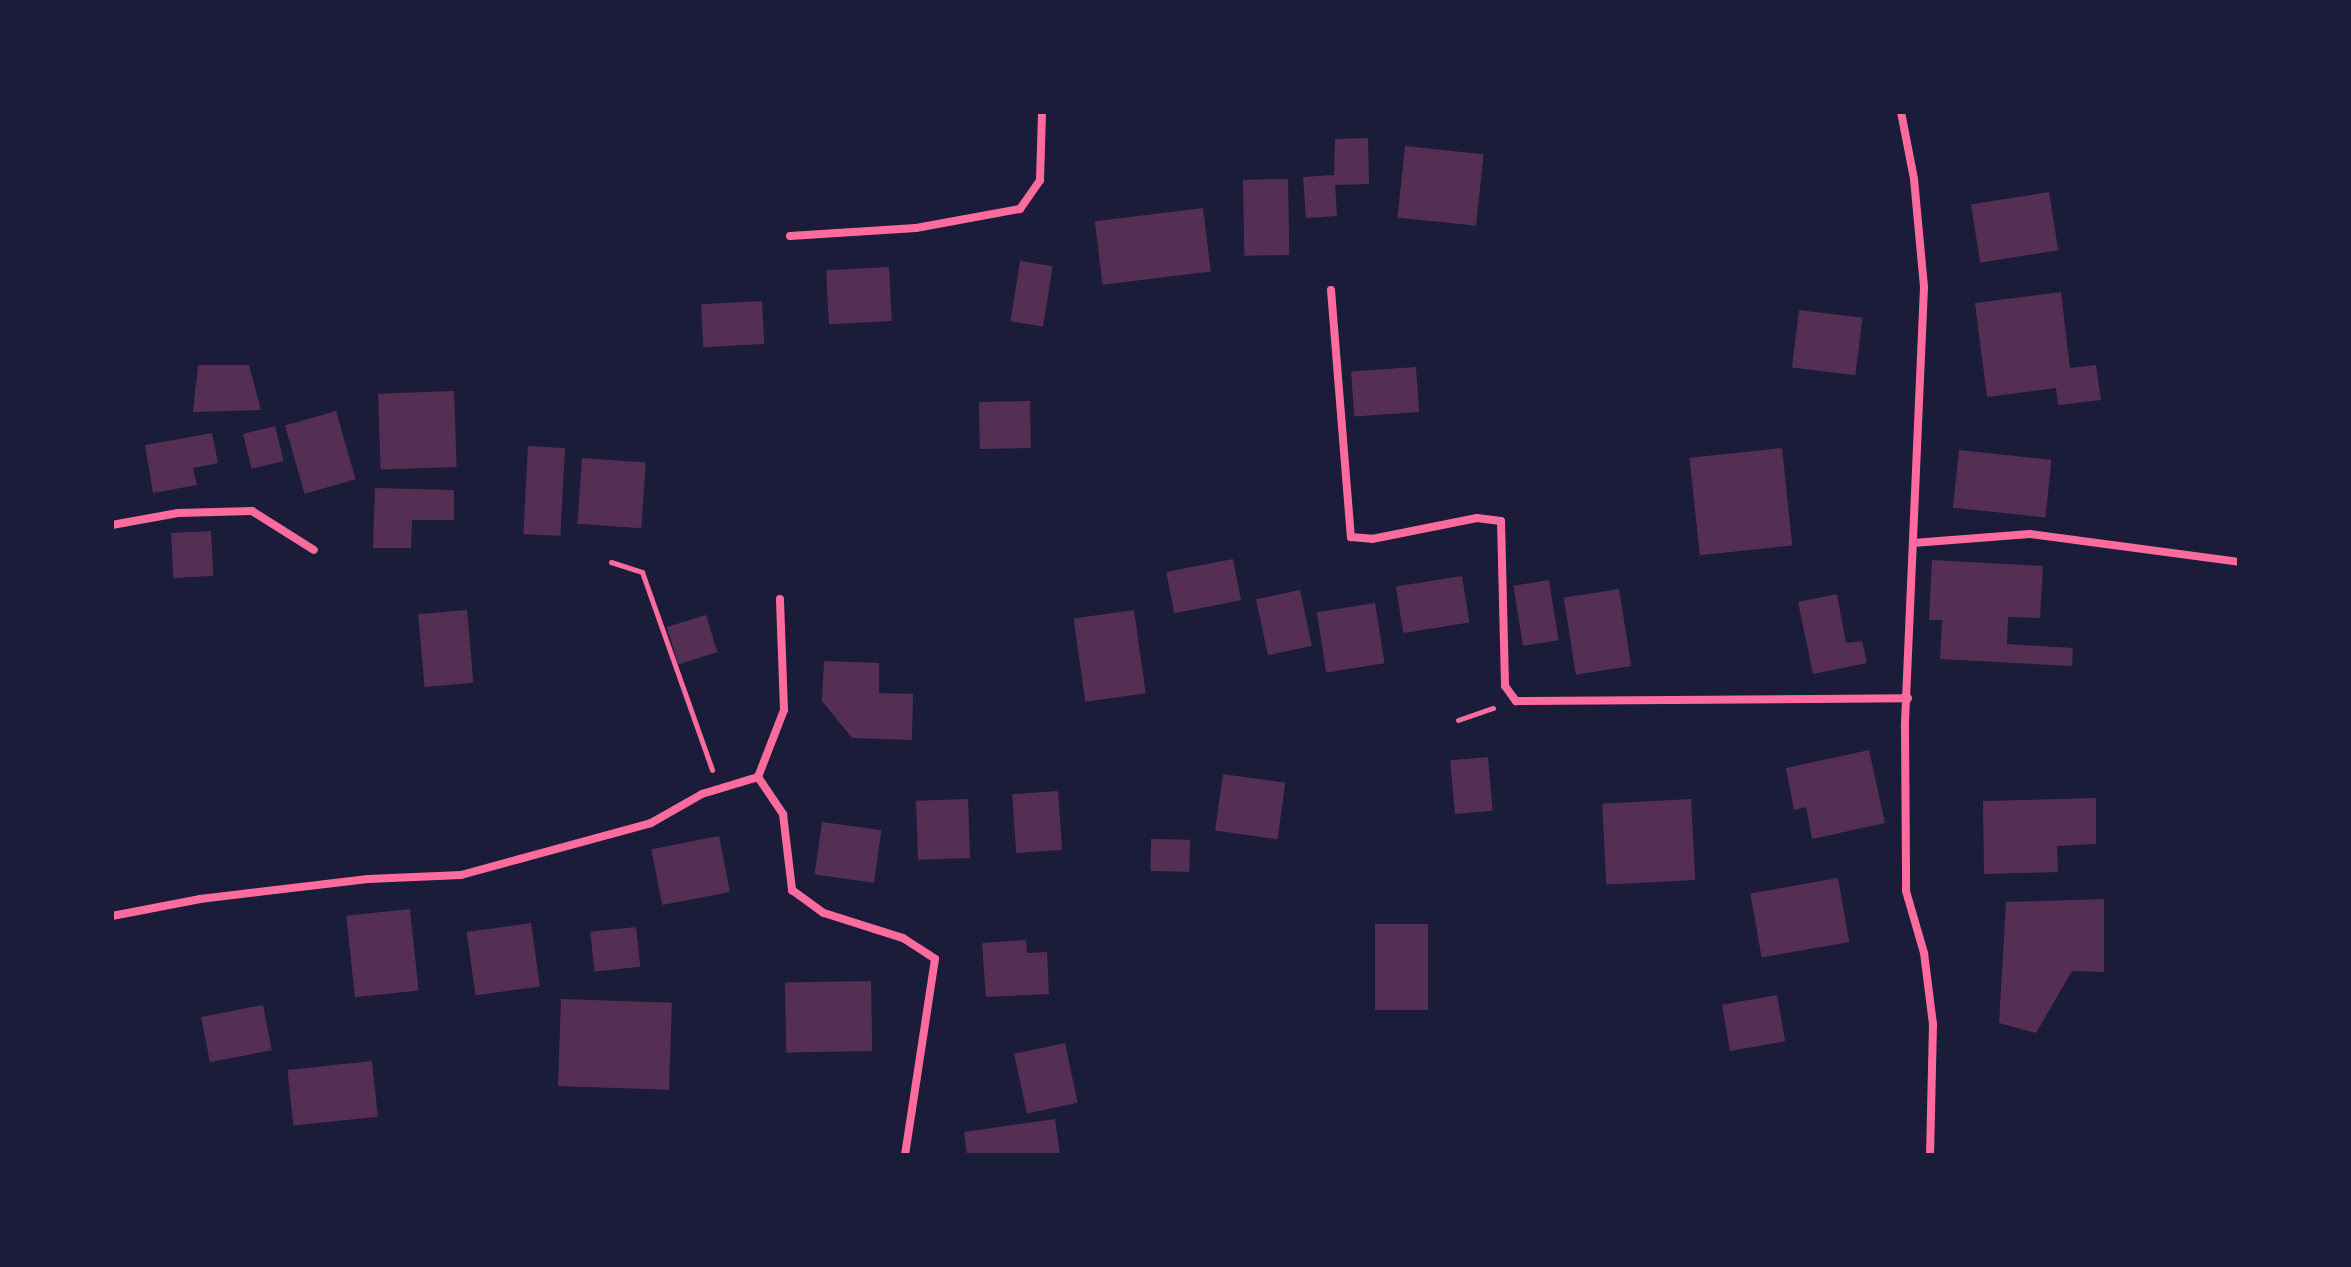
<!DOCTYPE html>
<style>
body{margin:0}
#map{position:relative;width:2351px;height:1267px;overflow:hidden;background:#1b1b3a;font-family:Montserrat,sans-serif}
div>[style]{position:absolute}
.building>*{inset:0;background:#542f53;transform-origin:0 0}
.path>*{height:5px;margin:-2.5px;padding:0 2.5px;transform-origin:2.5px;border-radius:2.5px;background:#ff6b9d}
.minor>*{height:8px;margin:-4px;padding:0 4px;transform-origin:4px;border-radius:4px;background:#ff6b9d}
span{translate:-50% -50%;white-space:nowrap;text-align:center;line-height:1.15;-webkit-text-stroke:6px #1b1b3a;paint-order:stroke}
.frame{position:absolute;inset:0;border:114px solid #1b1b3a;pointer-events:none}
</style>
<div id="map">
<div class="building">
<i style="clip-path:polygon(1368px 138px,1369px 184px,1335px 185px,1337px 216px,1306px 218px,1303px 177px,1334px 175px,1335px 139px)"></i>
<i style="left:1405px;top:146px;width:79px;height:72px;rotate:6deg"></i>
<i style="left:1288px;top:179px;width:76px;height:45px;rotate:89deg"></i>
<i style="left:2049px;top:192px;width:59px;height:79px;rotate:81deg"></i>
<i style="left:1203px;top:208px;width:64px;height:109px;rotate:83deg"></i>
<i style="left:1020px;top:261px;width:33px;height:61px;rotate:9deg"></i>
<i style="left:889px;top:267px;width:54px;height:63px;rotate:87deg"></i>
<i style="clip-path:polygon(2061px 292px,2070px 368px,2096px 365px,2101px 400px,2058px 405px,2056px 388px,1987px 397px,1975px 303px)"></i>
<i style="left:762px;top:301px;width:43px;height:61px;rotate:87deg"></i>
<i style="left:1799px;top:310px;width:64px;height:58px;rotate:7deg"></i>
<i style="clip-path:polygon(198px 365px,249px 365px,261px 410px,193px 412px)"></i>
<i style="left:1416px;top:367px;width:45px;height:65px;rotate:86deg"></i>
<i style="left:454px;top:391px;width:76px;height:76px;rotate:88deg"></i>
<i style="left:1030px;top:401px;width:47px;height:51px;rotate:89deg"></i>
<i style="left:336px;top:411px;width:71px;height:53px;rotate:74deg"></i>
<i style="left:275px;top:426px;width:36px;height:33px;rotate:76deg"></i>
<i style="clip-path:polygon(212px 433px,218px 463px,193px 468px,197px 485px,153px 493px,145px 445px)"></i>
<i style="left:528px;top:446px;width:37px;height:88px;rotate:3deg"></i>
<i style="left:1782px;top:448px;width:98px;height:93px;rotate:84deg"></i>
<i style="left:1959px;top:450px;width:93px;height:58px;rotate:6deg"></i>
<i style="left:582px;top:458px;width:64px;height:66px;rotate:4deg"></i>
<i style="clip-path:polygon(375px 488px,454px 490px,454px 520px,412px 520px,411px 548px,373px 548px)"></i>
<i style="left:211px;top:531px;width:45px;height:40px;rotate:87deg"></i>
<i style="left:1233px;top:559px;width:42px;height:68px;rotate:79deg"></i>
<i style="clip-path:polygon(1932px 560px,2043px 566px,2040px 618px,2008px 617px,2007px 644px,2073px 648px,2072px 666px,1940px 659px,1942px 620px,1929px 620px)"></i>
<i style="left:1462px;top:576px;width:47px;height:67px;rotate:81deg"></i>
<i style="left:1549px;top:580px;width:61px;height:36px;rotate:81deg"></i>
<i style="left:1619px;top:589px;width:78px;height:56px;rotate:81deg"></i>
<i style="left:1300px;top:590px;width:57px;height:45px;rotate:78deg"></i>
<i style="clip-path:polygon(1837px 594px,1846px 643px,1862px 641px,1867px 663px,1813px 674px,1798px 602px)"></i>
<i style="left:1375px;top:603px;width:61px;height:59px;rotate:81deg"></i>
<i style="left:467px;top:610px;width:73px;height:49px;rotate:85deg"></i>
<i style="left:1134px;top:610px;width:84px;height:61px;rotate:82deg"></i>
<i style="left:706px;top:615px;width:39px;height:41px;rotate:73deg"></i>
<i style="clip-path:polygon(824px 661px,879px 663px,879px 693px,913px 694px,912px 740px,852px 738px,822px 701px)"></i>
<i style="clip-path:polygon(1869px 750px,1885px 823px,1812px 839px,1806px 807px,1794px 810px,1786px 768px)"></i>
<i style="left:1488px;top:757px;width:54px;height:38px;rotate:85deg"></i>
<i style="left:1223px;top:774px;width:63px;height:57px;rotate:8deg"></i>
<i style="left:1058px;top:791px;width:59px;height:46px;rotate:86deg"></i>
<i style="clip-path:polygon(2096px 798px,2096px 844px,2057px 846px,2058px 872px,1984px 874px,1983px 801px)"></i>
<i style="left:968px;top:799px;width:59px;height:52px;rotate:88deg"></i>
<i style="left:1691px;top:799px;width:81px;height:89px;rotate:87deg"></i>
<i style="left:822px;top:822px;width:60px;height:53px;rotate:8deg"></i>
<i style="left:719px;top:836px;width:57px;height:69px;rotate:79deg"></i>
<i style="left:1151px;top:839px;width:39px;height:32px;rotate:1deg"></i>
<i style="left:1838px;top:878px;width:65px;height:89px;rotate:80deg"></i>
<i style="clip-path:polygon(2104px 899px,2104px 972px,2072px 971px,2036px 1033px,1999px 1023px,2006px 902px)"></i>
<i style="left:410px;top:909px;width:82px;height:64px;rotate:84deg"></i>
<i style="left:531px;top:923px;width:64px;height:65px;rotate:82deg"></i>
<i style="left:1375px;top:924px;width:53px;height:86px"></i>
<i style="left:636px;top:927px;width:40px;height:46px;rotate:84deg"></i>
<i style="clip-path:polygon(1026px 940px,1027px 953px,1047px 952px,1049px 994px,986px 997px,982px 943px)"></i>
<i style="left:871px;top:981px;width:70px;height:86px;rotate:89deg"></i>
<i style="left:1777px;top:995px;width:47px;height:56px;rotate:80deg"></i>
<i style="left:561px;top:999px;width:111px;height:87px;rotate:2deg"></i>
<i style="left:263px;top:1005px;width:46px;height:63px;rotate:79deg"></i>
<i style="left:1065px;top:1043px;width:61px;height:52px;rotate:78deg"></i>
<i style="left:372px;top:1061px;width:56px;height:85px;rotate:84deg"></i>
<i style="clip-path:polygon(1055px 1119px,1060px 1155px,967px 1155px,964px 1132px)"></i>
</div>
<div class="path">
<i style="left:611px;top:562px;width:33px;rotate:18deg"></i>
<i style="left:642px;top:572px;width:210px;rotate:70.5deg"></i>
<i style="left:1458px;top:720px;width:37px;rotate:-19deg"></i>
</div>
<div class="minor">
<i style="left:1901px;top:112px;width:68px;rotate:79deg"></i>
<i style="left:1914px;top:179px;width:108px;rotate:84.7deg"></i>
<i style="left:1924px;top:287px;width:441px;rotate:92.5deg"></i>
<i style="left:1905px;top:728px;width:163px;rotate:89.6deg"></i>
<i style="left:1906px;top:891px;width:65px;rotate:73.8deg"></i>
<i style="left:1924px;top:953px;width:72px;rotate:82.8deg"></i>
<i style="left:1933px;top:1024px;width:131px;rotate:91.3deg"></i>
<i style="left:790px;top:236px;width:126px;rotate:-3.6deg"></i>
<i style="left:916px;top:228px;width:106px;rotate:-10.4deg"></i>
<i style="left:1020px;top:209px;width:35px;rotate:-55deg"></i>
<i style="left:1040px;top:180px;width:68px;rotate:-88.3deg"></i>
<i style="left:1331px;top:290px;width:248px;rotate:85.4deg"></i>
<i style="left:1351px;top:537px;width:21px;rotate:5deg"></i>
<i style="left:1372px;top:539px;width:107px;rotate:-11.3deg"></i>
<i style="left:1477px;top:518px;width:24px;rotate:7deg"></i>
<i style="left:1501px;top:521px;width:165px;rotate:88.6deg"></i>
<i style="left:1505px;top:686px;width:19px;rotate:54deg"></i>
<i style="left:1516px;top:701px;width:392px;rotate:-0.4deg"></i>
<i style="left:112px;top:525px;width:67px;rotate:-10.3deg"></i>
<i style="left:178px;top:513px;width:74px;rotate:-1.5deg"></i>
<i style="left:252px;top:511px;width:73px;rotate:32.2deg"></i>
<i style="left:1913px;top:543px;width:117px;rotate:-4.4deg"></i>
<i style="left:2030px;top:534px;width:211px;rotate:7.6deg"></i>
<i style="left:758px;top:777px;width:45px;rotate:56deg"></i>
<i style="left:783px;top:814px;width:77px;rotate:83.2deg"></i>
<i style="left:792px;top:890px;width:39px;rotate:36deg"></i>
<i style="left:824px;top:913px;width:83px;rotate:17.6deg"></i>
<i style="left:903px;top:938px;width:38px;rotate:33deg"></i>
<i style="left:935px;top:959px;width:198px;rotate:98.7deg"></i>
<i style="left:112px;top:916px;width:90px;rotate:-10.9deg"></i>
<i style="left:200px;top:899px;width:169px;rotate:-6.8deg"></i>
<i style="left:368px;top:879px;width:93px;rotate:-2.5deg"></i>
<i style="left:461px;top:875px;width:197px;rotate:-15.3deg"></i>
<i style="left:651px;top:823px;width:59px;rotate:-29.6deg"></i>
<i style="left:702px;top:794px;width:59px;rotate:-16.9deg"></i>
<i style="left:758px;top:777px;width:72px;rotate:-68.8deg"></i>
<i style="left:784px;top:710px;width:111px;rotate:-92.1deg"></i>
</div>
<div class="frame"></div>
</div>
